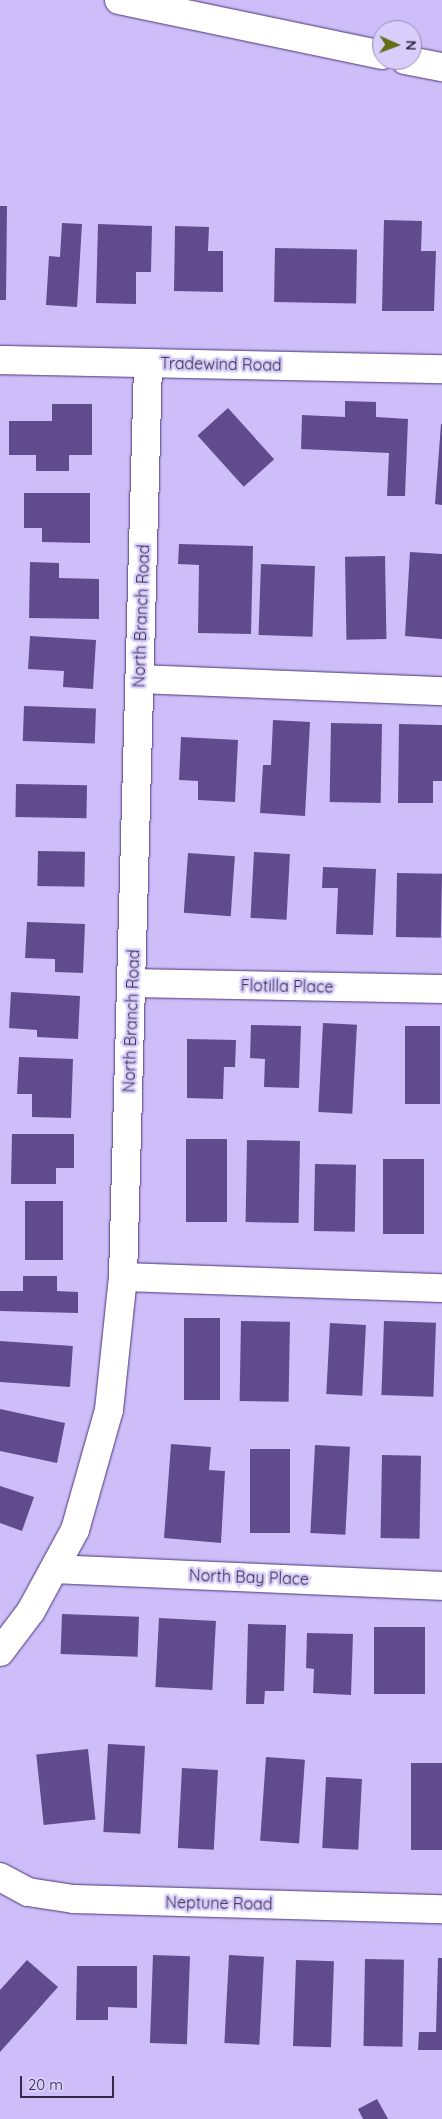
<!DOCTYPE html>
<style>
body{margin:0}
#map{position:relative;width:442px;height:2119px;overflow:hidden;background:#cdbdf9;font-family:Quicksand,sans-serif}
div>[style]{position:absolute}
.building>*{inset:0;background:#604b8e;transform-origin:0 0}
.roads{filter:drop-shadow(0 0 1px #4b3676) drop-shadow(0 0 1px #4b3676)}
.minor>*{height:28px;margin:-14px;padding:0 14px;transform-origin:14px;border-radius:14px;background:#fff}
span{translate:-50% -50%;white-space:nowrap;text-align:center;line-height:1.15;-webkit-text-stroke:5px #d8cdfb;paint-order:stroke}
.street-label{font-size:16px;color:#322947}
.north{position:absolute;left:372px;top:20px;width:50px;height:50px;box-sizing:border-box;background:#d8cdfb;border:1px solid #968bb3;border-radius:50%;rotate:92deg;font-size:14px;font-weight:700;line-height:20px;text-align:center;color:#322947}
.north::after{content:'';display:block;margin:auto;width:18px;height:22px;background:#636e16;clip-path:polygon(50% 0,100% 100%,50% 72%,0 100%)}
.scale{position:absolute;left:20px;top:2076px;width:94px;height:22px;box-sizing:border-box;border:2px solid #322947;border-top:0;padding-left:6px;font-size:15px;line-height:18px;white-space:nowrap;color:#322947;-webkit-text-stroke:4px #d8cdfb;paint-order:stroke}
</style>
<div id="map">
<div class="building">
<i style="clip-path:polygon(0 206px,7px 206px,6px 300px,0 300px)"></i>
<i style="clip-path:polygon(384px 220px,422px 221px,421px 251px,436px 251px,434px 311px,382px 311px)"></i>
<i style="clip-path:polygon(62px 223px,82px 224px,77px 307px,46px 305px,49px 256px,60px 257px)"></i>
<i style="clip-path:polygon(98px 224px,152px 226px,151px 272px,136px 272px,136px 304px,96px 303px)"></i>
<i style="clip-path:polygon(175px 226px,209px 227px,208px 251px,223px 251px,223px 292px,174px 291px)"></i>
<i style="left:275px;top:248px;width:82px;height:54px;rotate:1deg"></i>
<i style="clip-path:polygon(345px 401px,376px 402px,376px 417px,408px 419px,405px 496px,387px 496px,389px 453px,301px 449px,302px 415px,345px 417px)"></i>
<i style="clip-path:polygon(52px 404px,92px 404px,92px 455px,69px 455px,69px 471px,36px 471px,36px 455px,9px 455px,9px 421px,52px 421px)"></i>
<i style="left:228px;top:408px;width:69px;height:41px;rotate:48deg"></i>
<i style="clip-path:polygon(441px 424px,442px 424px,442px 505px,435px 504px)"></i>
<i style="clip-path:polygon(24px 493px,90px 493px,90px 543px,42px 542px,42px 528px,24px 528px)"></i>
<i style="clip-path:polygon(179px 544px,253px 546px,251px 634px,198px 633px,199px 565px,178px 564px)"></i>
<i style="clip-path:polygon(410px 552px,442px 554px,442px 639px,405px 636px)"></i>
<i style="left:385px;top:556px;width:83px;height:40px;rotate:89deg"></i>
<i style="clip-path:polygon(30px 562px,59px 563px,59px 578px,99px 579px,99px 619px,29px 618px)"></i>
<i style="left:261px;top:564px;width:54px;height:71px;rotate:2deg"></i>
<i style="clip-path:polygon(30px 636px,96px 640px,93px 689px,63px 687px,64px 671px,28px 669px)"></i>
<i style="left:24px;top:706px;width:72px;height:35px;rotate:2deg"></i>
<i style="clip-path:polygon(273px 720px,310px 722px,305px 816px,260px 813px,263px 765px,271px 765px)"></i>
<i style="left:331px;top:723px;width:51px;height:79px;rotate:1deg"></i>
<i style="clip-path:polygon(399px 724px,442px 725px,442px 781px,433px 781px,433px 803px,398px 803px)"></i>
<i style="clip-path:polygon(181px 737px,238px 740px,235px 802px,198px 800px,198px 781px,179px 780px)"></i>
<i style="left:16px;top:784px;width:71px;height:33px;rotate:1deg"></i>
<i style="left:38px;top:851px;width:47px;height:35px;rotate:1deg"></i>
<i style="left:254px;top:852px;width:36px;height:66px;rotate:3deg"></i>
<i style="left:188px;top:853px;width:47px;height:60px;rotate:4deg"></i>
<i style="clip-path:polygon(323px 867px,376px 869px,373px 935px,336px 934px,338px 888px,322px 888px)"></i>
<i style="left:397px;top:873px;width:45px;height:64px;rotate:1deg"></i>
<i style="clip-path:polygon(27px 922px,85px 924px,83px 973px,55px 972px,55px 959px,25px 958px)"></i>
<i style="clip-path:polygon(11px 992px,80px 996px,78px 1039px,37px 1037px,37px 1030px,9px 1028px)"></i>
<i style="left:323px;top:1023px;width:34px;height:89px;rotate:3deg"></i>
<i style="clip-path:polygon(251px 1025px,301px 1026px,299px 1088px,264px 1087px,265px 1059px,250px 1058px)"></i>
<i style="left:405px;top:1026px;width:35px;height:78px"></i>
<i style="clip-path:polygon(187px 1039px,236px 1040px,235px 1067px,224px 1067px,223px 1099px,187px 1098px)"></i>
<i style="clip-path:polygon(19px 1057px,73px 1059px,71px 1118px,32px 1117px,32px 1094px,17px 1094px)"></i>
<i style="clip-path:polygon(12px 1134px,74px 1134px,74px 1168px,56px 1168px,56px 1184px,11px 1184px)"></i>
<i style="left:186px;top:1139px;width:41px;height:83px"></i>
<i style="left:247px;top:1140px;width:53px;height:82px;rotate:1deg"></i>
<i style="left:383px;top:1159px;width:41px;height:75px"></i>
<i style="left:315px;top:1164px;width:41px;height:67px;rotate:1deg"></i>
<i style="left:63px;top:1201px;width:59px;height:38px;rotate:90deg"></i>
<i style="clip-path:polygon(23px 1276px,57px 1276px,57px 1291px,78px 1292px,78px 1313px,0 1311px,0 1291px,23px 1291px)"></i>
<i style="left:184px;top:1318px;width:36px;height:82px"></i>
<i style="left:241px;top:1321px;width:49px;height:80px;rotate:1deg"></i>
<i style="left:384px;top:1321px;width:52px;height:74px;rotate:2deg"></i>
<i style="left:330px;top:1323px;width:36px;height:71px;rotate:3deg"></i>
<i style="left:0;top:1341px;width:73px;height:41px;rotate:4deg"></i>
<i style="clip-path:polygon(0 1409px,65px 1423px,57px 1463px,0 1451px)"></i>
<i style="clip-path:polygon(171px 1444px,211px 1447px,209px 1470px,225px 1471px,221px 1543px,164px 1538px)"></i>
<i style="left:315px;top:1445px;width:35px;height:88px;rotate:3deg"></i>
<i style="left:250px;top:1449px;width:40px;height:84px"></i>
<i style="left:382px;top:1455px;width:39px;height:83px;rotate:1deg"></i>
<i style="clip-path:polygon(0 1486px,34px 1497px,22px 1531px,0 1523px)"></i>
<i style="left:62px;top:1614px;width:77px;height:40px;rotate:2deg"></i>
<i style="left:159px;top:1618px;width:57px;height:69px;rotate:3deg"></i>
<i style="clip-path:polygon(248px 1624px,286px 1625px,284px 1691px,265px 1691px,264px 1704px,246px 1704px)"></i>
<i style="left:374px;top:1627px;width:51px;height:67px"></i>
<i style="clip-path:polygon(307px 1633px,353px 1634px,351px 1695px,313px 1693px,314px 1669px,306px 1668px)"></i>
<i style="left:108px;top:1744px;width:37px;height:88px;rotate:3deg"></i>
<i style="left:88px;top:1749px;width:71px;height:52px;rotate:84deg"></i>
<i style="left:266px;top:1757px;width:39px;height:84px;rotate:4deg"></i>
<i style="left:411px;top:1763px;width:31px;height:87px"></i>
<i style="left:182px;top:1768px;width:36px;height:80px;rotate:3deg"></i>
<i style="left:326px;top:1777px;width:36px;height:71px;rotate:3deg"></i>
<i style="left:153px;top:1955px;width:37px;height:88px;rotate:2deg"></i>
<i style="left:229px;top:1955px;width:35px;height:88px;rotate:3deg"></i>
<i style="clip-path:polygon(438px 1958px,442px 1958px,442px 2050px,418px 2050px,419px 2032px,436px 2032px)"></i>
<i style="left:365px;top:1959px;width:39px;height:87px;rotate:1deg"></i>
<i style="clip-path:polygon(27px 1960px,58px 1987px,0 2052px,0 1990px)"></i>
<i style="left:296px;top:1960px;width:38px;height:86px;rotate:2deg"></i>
<i style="clip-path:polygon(77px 1966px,137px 1966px,137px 2008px,108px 2007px,108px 2020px,76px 2020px)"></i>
<i style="clip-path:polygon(377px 2099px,388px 2119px,363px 2119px,358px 2109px)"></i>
</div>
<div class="roads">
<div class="minor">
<i style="left:119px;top:0;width:269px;rotate:11.8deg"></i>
<i style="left:405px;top:60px;width:38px;rotate:11deg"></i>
<i style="left:0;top:360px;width:442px;rotate:1.2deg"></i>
<i style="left:140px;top:679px;width:302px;rotate:2.3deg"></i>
<i style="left:132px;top:983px;width:310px;rotate:1.1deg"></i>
<i style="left:123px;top:1277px;width:319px;rotate:2deg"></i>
<i style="left:55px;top:1569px;width:387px;rotate:2.5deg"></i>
<i style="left:0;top:1652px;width:51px;rotate:-52.9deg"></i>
<i style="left:31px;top:1611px;width:92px;rotate:-61.5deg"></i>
<i style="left:75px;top:1530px;width:125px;rotate:-74.2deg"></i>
<i style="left:109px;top:1410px;width:134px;rotate:-84deg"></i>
<i style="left:123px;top:1277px;width:914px;rotate:-88.43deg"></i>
<i style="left:0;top:1877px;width:32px;rotate:28deg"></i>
<i style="left:28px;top:1892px;width:46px;rotate:8.8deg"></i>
<i style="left:73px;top:1899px;width:369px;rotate:1.6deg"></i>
</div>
</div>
<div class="street-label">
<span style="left:221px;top:364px;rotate:1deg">Tradewind Road</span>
<span style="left:141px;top:616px;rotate:-88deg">North Branch Road</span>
<span style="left:287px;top:986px;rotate:1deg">Flotilla Place</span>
<span style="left:131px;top:1021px;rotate:-88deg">North Branch Road</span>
<span style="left:249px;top:1577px;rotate:2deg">North Bay Place</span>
<span style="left:219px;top:1903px;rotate:1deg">Neptune Road</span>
</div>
<div class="north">N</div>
<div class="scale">20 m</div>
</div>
